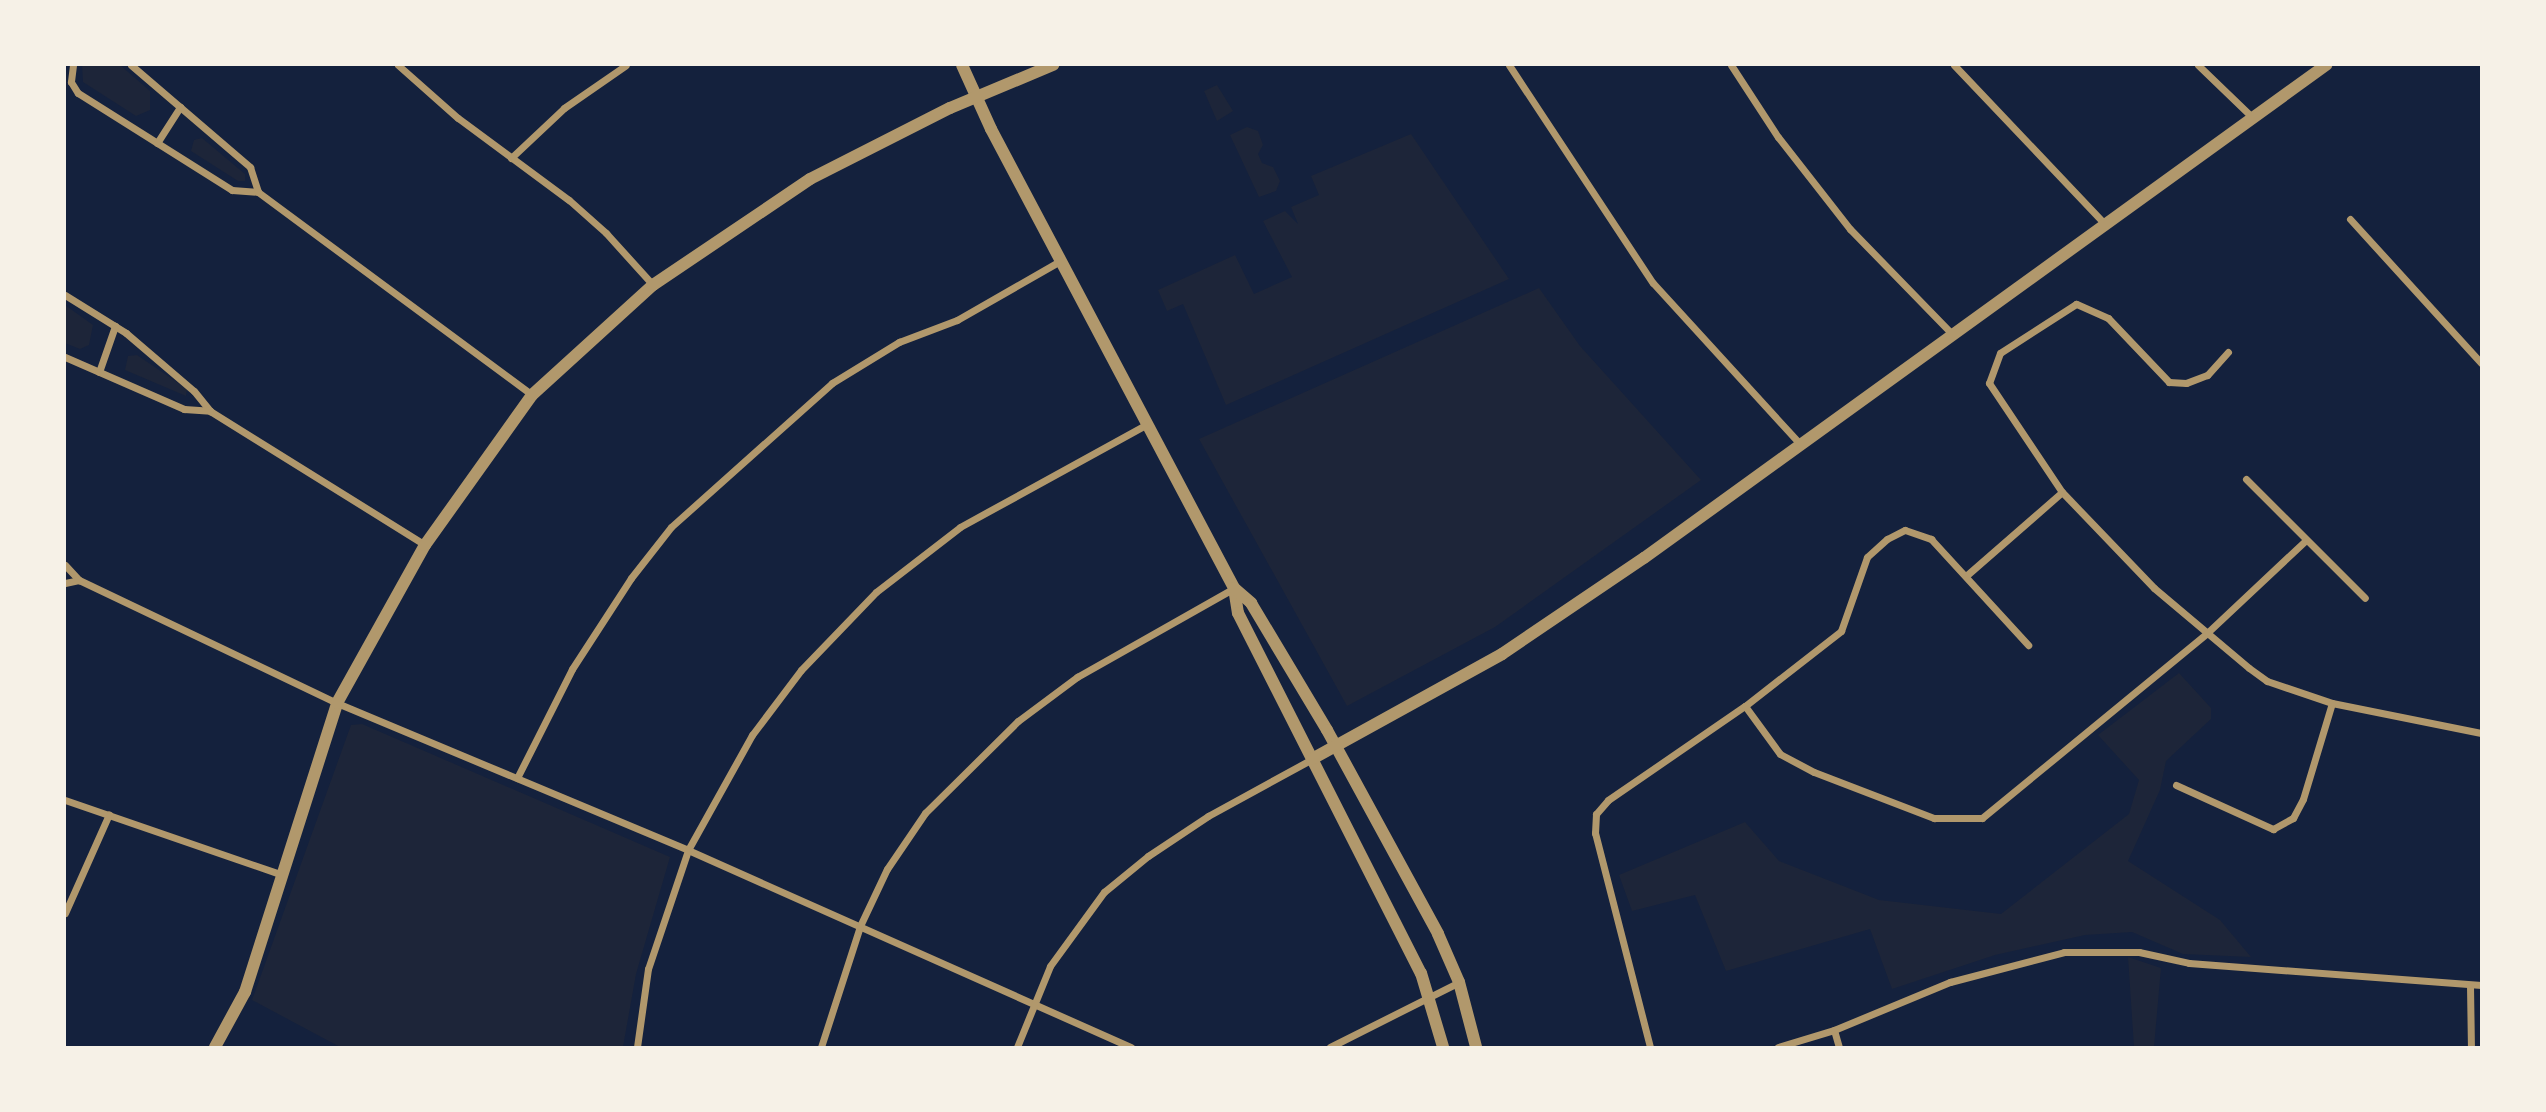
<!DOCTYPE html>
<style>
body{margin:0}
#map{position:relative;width:2546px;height:1112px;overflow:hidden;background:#14213d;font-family:Poppins,sans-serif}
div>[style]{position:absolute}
.green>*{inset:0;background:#1d2539}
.minor>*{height:7px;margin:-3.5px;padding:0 3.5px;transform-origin:3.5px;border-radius:3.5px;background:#b1986c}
.tertiary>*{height:12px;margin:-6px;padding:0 6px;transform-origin:6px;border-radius:6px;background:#b1986c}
span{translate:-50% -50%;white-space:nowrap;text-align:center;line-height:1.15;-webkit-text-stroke:6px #f6f1e7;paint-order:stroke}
.frame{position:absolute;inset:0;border:66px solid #f6f1e7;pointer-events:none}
</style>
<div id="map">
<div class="green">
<i style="clip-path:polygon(82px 65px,120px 65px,150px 91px,150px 110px,136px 116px,83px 82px)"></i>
<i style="clip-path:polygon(1217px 85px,1233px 111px,1217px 121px,1204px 91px)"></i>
<i style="clip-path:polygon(1247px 127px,1258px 131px,1263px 145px,1258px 154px,1262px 163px,1273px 167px,1280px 181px,1276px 191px,1259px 197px,1230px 135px)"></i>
<i style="clip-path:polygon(1411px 134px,1509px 279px,1226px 405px,1183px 304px,1167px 311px,1158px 290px,1235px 255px,1254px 294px,1292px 277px,1263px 221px,1285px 211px,1298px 224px,1291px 207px,1319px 195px,1311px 176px)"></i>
<i style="clip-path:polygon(202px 138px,245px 174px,245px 181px,238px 181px,191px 151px,194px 140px)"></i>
<i style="clip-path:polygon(1539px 288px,1580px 346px,1701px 480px,1495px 627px,1347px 706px,1199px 439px)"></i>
<i style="clip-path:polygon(65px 305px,93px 325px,89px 345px,80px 349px,65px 343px)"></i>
<i style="clip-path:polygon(137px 355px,187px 389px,186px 396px,125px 370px,128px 356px)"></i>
<i style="clip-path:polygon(2179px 673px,2211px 708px,2211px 719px,2166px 761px,2160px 790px,2128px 861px,2220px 920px,2251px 957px,2183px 954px,2132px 932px,2085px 935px,1995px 955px,1892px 989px,1870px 929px,1726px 971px,1695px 895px,1632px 911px,1619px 875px,1745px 822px,1779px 861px,1879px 900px,2001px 914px,2129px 814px,2139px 780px,2098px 735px)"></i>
<i style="clip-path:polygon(362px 724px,670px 857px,636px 974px,623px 1047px,340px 1047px,252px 1000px,351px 725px)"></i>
<i style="clip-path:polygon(2128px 957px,2161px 968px,2154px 1047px,2134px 1047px)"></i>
</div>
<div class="minor">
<i style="left:73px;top:65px;width:17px;rotate:97deg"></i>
<i style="left:71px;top:82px;width:13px;rotate:58deg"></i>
<i style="left:78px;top:93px;width:182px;rotate:32.2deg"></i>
<i style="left:232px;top:190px;width:26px;rotate:4deg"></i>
<i style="left:258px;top:192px;width:341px;rotate:36.5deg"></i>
<i style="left:131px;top:65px;width:157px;rotate:40.6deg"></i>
<i style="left:250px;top:167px;width:26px;rotate:72deg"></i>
<i style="left:398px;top:65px;width:80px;rotate:41.5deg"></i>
<i style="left:458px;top:118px;width:138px;rotate:36.5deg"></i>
<i style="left:569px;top:200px;width:50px;rotate:41.7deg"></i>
<i style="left:606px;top:233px;width:70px;rotate:47.9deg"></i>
<i style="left:1509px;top:65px;width:261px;rotate:56.6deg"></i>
<i style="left:1653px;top:283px;width:219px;rotate:47.6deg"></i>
<i style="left:1731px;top:65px;width:86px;rotate:56.9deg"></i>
<i style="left:1778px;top:137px;width:117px;rotate:52deg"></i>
<i style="left:1850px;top:229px;width:148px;rotate:45.8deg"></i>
<i style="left:1954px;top:65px;width:221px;rotate:46.5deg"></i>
<i style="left:2198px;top:65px;width:76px;rotate:43.9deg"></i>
<i style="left:157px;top:143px;width:43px;rotate:-57.4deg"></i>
<i style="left:511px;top:158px;width:73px;rotate:-43.3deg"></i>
<i style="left:564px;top:108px;width:75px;rotate:-34.7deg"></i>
<i style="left:2350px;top:219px;width:195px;rotate:47.7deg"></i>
<i style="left:65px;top:295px;width:72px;rotate:31.9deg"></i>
<i style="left:126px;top:333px;width:89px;rotate:40.5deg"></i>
<i style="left:194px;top:391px;width:26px;rotate:51deg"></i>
<i style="left:210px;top:411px;width:253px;rotate:31.9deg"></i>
<i style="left:2228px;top:352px;width:31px;rotate:132deg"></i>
<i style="left:2207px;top:375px;width:22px;rotate:159deg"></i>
<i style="left:2186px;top:383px;width:17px;rotate:-177deg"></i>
<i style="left:2169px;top:382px;width:88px;rotate:-133.6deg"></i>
<i style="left:2108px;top:318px;width:35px;rotate:-156deg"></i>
<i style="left:2076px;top:304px;width:90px;rotate:147.2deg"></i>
<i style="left:2000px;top:353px;width:32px;rotate:110deg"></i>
<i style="left:1989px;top:383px;width:131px;rotate:56.2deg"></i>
<i style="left:2062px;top:492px;width:133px;rotate:46.2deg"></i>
<i style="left:2154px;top:588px;width:124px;rotate:40.1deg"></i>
<i style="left:2249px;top:668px;width:22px;rotate:36deg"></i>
<i style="left:2267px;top:681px;width:69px;rotate:18.7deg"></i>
<i style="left:2332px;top:703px;width:152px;rotate:11.4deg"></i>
<i style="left:65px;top:357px;width:130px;rotate:23.6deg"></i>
<i style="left:184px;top:409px;width:26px;rotate:4deg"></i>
<i style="left:99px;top:372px;width:49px;rotate:-70.8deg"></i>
<i style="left:2246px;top:479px;width:168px;rotate:45deg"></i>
<i style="left:65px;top:565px;width:21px;rotate:47deg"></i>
<i style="left:79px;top:580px;width:286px;rotate:25.5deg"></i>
<i style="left:337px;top:703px;width:381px;rotate:22.7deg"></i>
<i style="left:688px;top:850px;width:485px;rotate:24deg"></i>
<i style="left:1967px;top:575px;width:126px;rotate:-41.1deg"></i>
<i style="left:65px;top:583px;width:14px;rotate:-12deg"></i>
<i style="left:1745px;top:706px;width:59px;rotate:53.9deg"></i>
<i style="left:1780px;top:754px;width:38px;rotate:28deg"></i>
<i style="left:1814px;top:772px;width:129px;rotate:21deg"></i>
<i style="left:1934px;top:818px;width:48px"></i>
<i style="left:1982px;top:818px;width:291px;rotate:-39.4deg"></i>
<i style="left:2207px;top:633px;width:133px;rotate:-43.2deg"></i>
<i style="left:517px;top:778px;width:122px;rotate:-63.2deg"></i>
<i style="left:572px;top:669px;width:108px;rotate:-57deg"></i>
<i style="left:631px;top:578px;width:65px;rotate:-51.9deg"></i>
<i style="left:671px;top:527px;width:216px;rotate:-41.8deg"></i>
<i style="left:832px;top:383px;width:79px;rotate:-31.5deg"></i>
<i style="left:899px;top:342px;width:62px;rotate:-20.8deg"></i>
<i style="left:957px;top:320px;width:119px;rotate:-29.8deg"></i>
<i style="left:2176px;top:785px;width:107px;rotate:24.4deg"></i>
<i style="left:2273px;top:829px;width:23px;rotate:-29deg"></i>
<i style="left:2293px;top:818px;width:21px;rotate:-62deg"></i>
<i style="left:2303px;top:799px;width:100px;rotate:-73.2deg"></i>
<i style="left:65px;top:800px;width:227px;rotate:19deg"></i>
<i style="left:65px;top:913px;width:108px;rotate:-66deg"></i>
<i style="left:2470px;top:986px;width:61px;rotate:89.1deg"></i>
<i style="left:1834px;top:1030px;width:18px;rotate:74deg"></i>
<i style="left:637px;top:1047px;width:79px;rotate:-82deg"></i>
<i style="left:648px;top:969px;width:126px;rotate:-71.4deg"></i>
<i style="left:688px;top:850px;width:132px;rotate:-60.9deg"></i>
<i style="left:752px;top:735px;width:81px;rotate:-53deg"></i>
<i style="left:801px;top:670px;width:108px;rotate:-46.1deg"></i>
<i style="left:876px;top:592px;width:106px;rotate:-37.7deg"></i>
<i style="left:960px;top:527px;width:213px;rotate:-28.8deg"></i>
<i style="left:821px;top:1047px;width:127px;rotate:-72.1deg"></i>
<i style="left:860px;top:926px;width:63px;rotate:-64.7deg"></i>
<i style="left:887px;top:869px;width:68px;rotate:-55.8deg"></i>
<i style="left:925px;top:813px;width:131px;rotate:-44.7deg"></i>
<i style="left:1018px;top:721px;width:74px;rotate:-36.7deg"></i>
<i style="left:1077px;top:677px;width:180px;rotate:-29.5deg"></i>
<i style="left:1017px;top:1047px;width:87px;rotate:-67.8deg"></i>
<i style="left:1050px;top:966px;width:92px;rotate:-53.9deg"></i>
<i style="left:1104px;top:892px;width:57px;rotate:-39.3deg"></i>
<i style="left:1148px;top:856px;width:72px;rotate:-33.7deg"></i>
<i style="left:1208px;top:816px;width:119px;rotate:-28.7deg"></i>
<i style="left:1330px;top:1047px;width:144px;rotate:-26.7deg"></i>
<i style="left:1650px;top:1047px;width:221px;rotate:-104.4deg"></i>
<i style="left:1595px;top:833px;width:19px;rotate:-87deg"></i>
<i style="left:1596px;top:814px;width:18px;rotate:-49deg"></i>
<i style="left:1608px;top:800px;width:166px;rotate:-34.5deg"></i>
<i style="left:1745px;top:706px;width:122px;rotate:-38deg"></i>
<i style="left:1841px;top:631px;width:78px;rotate:-70.6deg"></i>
<i style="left:1867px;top:557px;width:27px;rotate:-42deg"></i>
<i style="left:1887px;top:539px;width:20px;rotate:-27deg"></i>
<i style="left:1905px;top:530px;width:28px;rotate:19deg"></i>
<i style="left:1931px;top:539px;width:144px;rotate:47.5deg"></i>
<i style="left:1778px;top:1047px;width:59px;rotate:-16.9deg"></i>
<i style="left:1834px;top:1030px;width:126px;rotate:-22.5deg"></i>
<i style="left:1950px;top:982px;width:118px;rotate:-14.7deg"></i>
<i style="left:2064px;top:952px;width:75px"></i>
<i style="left:2139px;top:952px;width:51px;rotate:12.4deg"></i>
<i style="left:2189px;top:963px;width:293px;rotate:4.3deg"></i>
</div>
<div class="tertiary">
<i style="left:962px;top:65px;width:70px;rotate:65.6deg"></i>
<i style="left:991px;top:129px;width:519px;rotate:62.1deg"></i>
<i style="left:1234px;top:588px;width:25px;rotate:81deg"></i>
<i style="left:1238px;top:613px;width:404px;rotate:63.1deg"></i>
<i style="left:1421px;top:973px;width:77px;rotate:73.4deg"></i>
<i style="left:1234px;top:588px;width:23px;rotate:41deg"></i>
<i style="left:1251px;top:603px;width:148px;rotate:59.1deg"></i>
<i style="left:1327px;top:730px;width:232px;rotate:61.4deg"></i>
<i style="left:1438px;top:934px;width:52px;rotate:66.4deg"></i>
<i style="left:1459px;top:982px;width:67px;rotate:75.3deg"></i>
<i style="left:1312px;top:759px;width:217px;rotate:-28.9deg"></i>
<i style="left:1502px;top:654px;width:171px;rotate:-34.1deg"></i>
<i style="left:1644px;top:558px;width:842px;rotate:-35.86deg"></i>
<i style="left:215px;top:1047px;width:63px;rotate:-61.4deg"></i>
<i style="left:245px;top:992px;width:303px;rotate:-72.3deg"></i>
<i style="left:337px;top:703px;width:181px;rotate:-60.9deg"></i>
<i style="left:425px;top:545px;width:184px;rotate:-54.5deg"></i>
<i style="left:532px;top:395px;width:164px;rotate:-42.3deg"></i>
<i style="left:653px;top:285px;width:189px;rotate:-34deg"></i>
<i style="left:810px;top:179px;width:157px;rotate:-26.9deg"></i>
<i style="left:950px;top:108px;width:112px;rotate:-22.7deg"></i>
</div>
<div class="frame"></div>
</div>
